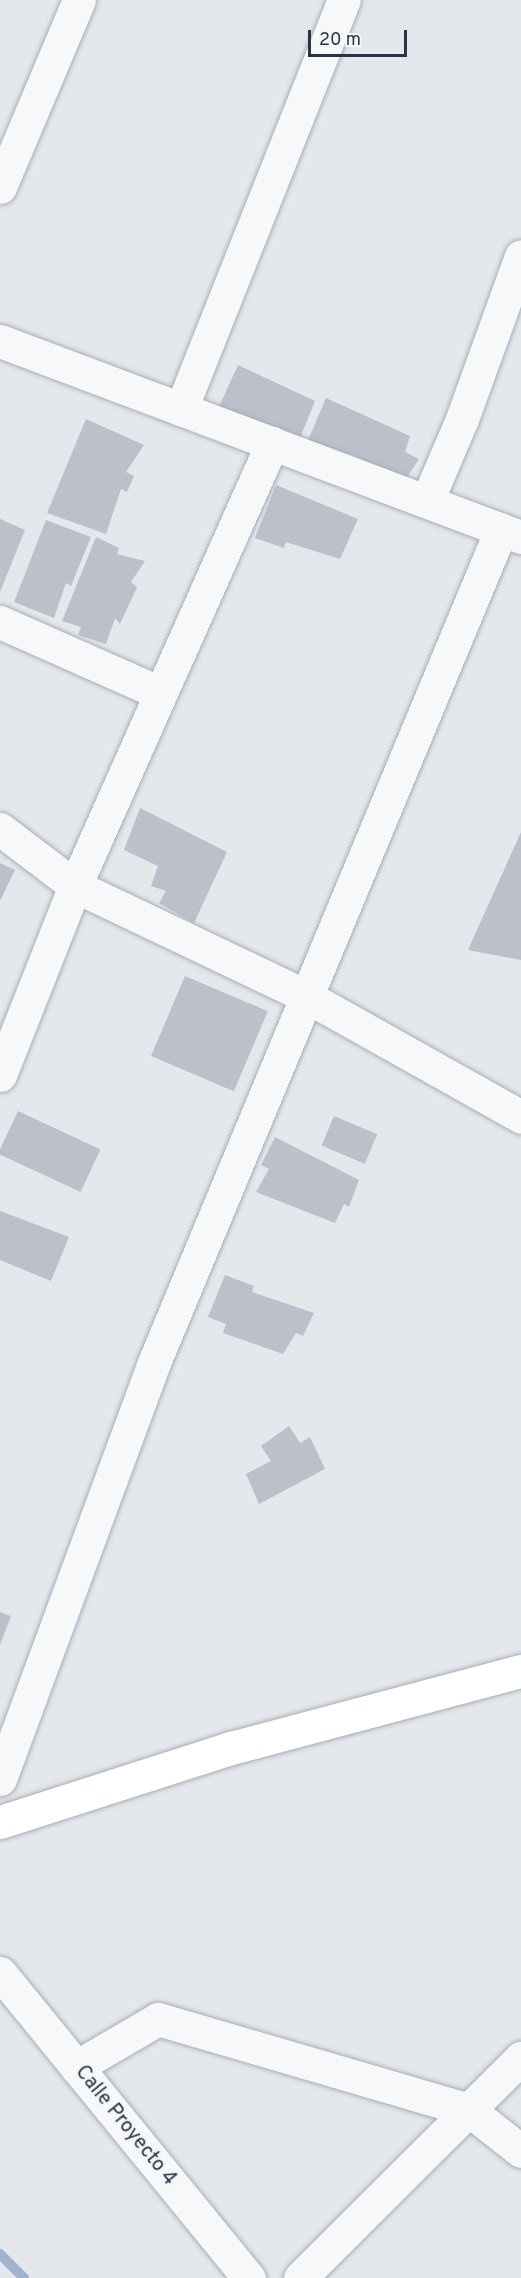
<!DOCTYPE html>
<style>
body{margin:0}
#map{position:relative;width:521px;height:2278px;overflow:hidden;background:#e4e7ec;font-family:Overpass,sans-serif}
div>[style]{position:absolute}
.stream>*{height:10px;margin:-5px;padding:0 5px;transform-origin:5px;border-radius:5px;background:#9fb4cc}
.building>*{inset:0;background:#bbc0ca;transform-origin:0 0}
.roads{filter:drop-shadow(0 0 2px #a9aeb7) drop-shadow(0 0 2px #a9aeb7)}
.minor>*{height:33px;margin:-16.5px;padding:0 16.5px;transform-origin:16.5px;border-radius:16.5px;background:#f7f8fa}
.secondary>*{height:33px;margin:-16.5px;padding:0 16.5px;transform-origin:16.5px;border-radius:16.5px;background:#fff}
span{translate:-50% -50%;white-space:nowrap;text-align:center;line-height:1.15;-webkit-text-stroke:6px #f4f6f9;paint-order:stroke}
.street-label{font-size:20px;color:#2b3445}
.scale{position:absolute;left:308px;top:30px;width:99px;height:27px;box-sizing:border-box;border:3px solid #2b3445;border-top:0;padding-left:8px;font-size:18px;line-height:21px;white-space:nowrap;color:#2b3445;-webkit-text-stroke:4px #f4f6f9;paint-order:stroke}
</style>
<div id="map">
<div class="stream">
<i style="left:0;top:2254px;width:34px;rotate:45deg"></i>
</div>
<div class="building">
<i style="clip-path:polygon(238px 365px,315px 401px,300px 438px,217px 411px)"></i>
<i style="clip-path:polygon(326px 398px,410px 436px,405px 452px,419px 459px,399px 489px,366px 473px,365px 461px,348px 453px,341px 464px,306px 445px)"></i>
<i style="clip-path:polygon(86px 419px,144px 445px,126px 472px,134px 476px,127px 492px,121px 489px,106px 534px,47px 513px)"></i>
<i style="clip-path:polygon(276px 485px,358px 519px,340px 559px,286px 542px,284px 548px,255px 538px)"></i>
<i style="clip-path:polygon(0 519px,25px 530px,0 592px)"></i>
<i style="clip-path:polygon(46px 520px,91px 537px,71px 586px,66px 583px,54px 618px,14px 602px)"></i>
<i style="clip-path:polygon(96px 537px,119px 548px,117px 554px,145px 561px,131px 582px,137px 587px,120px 624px,115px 618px,106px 644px,78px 635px,81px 627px,62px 621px)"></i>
<i style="clip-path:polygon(140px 808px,227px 852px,194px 923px,159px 903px,166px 891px,151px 886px,158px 866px,124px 850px)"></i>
<i style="clip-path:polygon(521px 832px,521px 960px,468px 950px)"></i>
<i style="clip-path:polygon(0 863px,15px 870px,0 901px)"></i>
<i style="left:185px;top:976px;width:90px;height:87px;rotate:23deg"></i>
<i style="left:18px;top:1111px;width:91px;height:47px;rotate:25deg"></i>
<i style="left:334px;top:1116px;width:47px;height:32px;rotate:23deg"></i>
<i style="clip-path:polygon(275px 1137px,359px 1180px,349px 1207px,344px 1204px,335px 1223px,256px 1192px,269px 1169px,261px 1165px)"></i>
<i style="clip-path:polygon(0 1211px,69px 1237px,51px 1281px,0 1260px)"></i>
<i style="clip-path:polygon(225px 1275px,254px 1286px,252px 1292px,314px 1313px,303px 1336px,296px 1333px,283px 1354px,223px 1333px,226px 1324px,208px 1317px)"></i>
<i style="clip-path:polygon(289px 1426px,300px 1443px,310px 1437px,325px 1469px,259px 1504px,246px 1474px,271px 1461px,261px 1446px)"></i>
<i style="clip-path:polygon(0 1612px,11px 1616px,0 1645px)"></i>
</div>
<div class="roads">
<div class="minor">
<i style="left:0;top:187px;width:203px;rotate:-67.1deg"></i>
<i style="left:0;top:341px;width:557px;rotate:20.62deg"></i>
<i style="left:181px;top:409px;width:440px;rotate:-68.3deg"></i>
<i style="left:427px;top:501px;width:89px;rotate:-66.9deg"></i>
<i style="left:462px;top:419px;width:173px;rotate:-70.1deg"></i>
<i style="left:0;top:622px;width:175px;rotate:23.9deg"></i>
<i style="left:0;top:829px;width:94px;rotate:37.2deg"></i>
<i style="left:75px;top:886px;width:254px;rotate:25.5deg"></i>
<i style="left:304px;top:995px;width:249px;rotate:29.3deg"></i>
<i style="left:0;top:1075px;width:203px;rotate:-68.4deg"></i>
<i style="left:75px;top:886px;width:485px;rotate:-66deg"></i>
<i style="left:0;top:1779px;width:441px;rotate:-69.7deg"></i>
<i style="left:153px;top:1365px;width:905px;rotate:-67.38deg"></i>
<i style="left:0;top:1973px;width:394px;rotate:50.8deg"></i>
<i style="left:76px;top:2067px;width:95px;rotate:-30.3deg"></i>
<i style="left:158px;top:2019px;width:324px;rotate:16.3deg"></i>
<i style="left:469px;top:2110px;width:66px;rotate:38.3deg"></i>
<i style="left:300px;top:2278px;width:312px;rotate:-44.9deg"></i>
</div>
<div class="secondary">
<i style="left:0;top:1822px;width:243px;rotate:-17.8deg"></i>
<i style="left:231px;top:1748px;width:300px;rotate:-14.9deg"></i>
</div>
</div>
<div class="street-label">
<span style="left:125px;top:2126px;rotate:51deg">Calle Proyecto 4</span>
</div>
<div class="scale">20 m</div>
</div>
